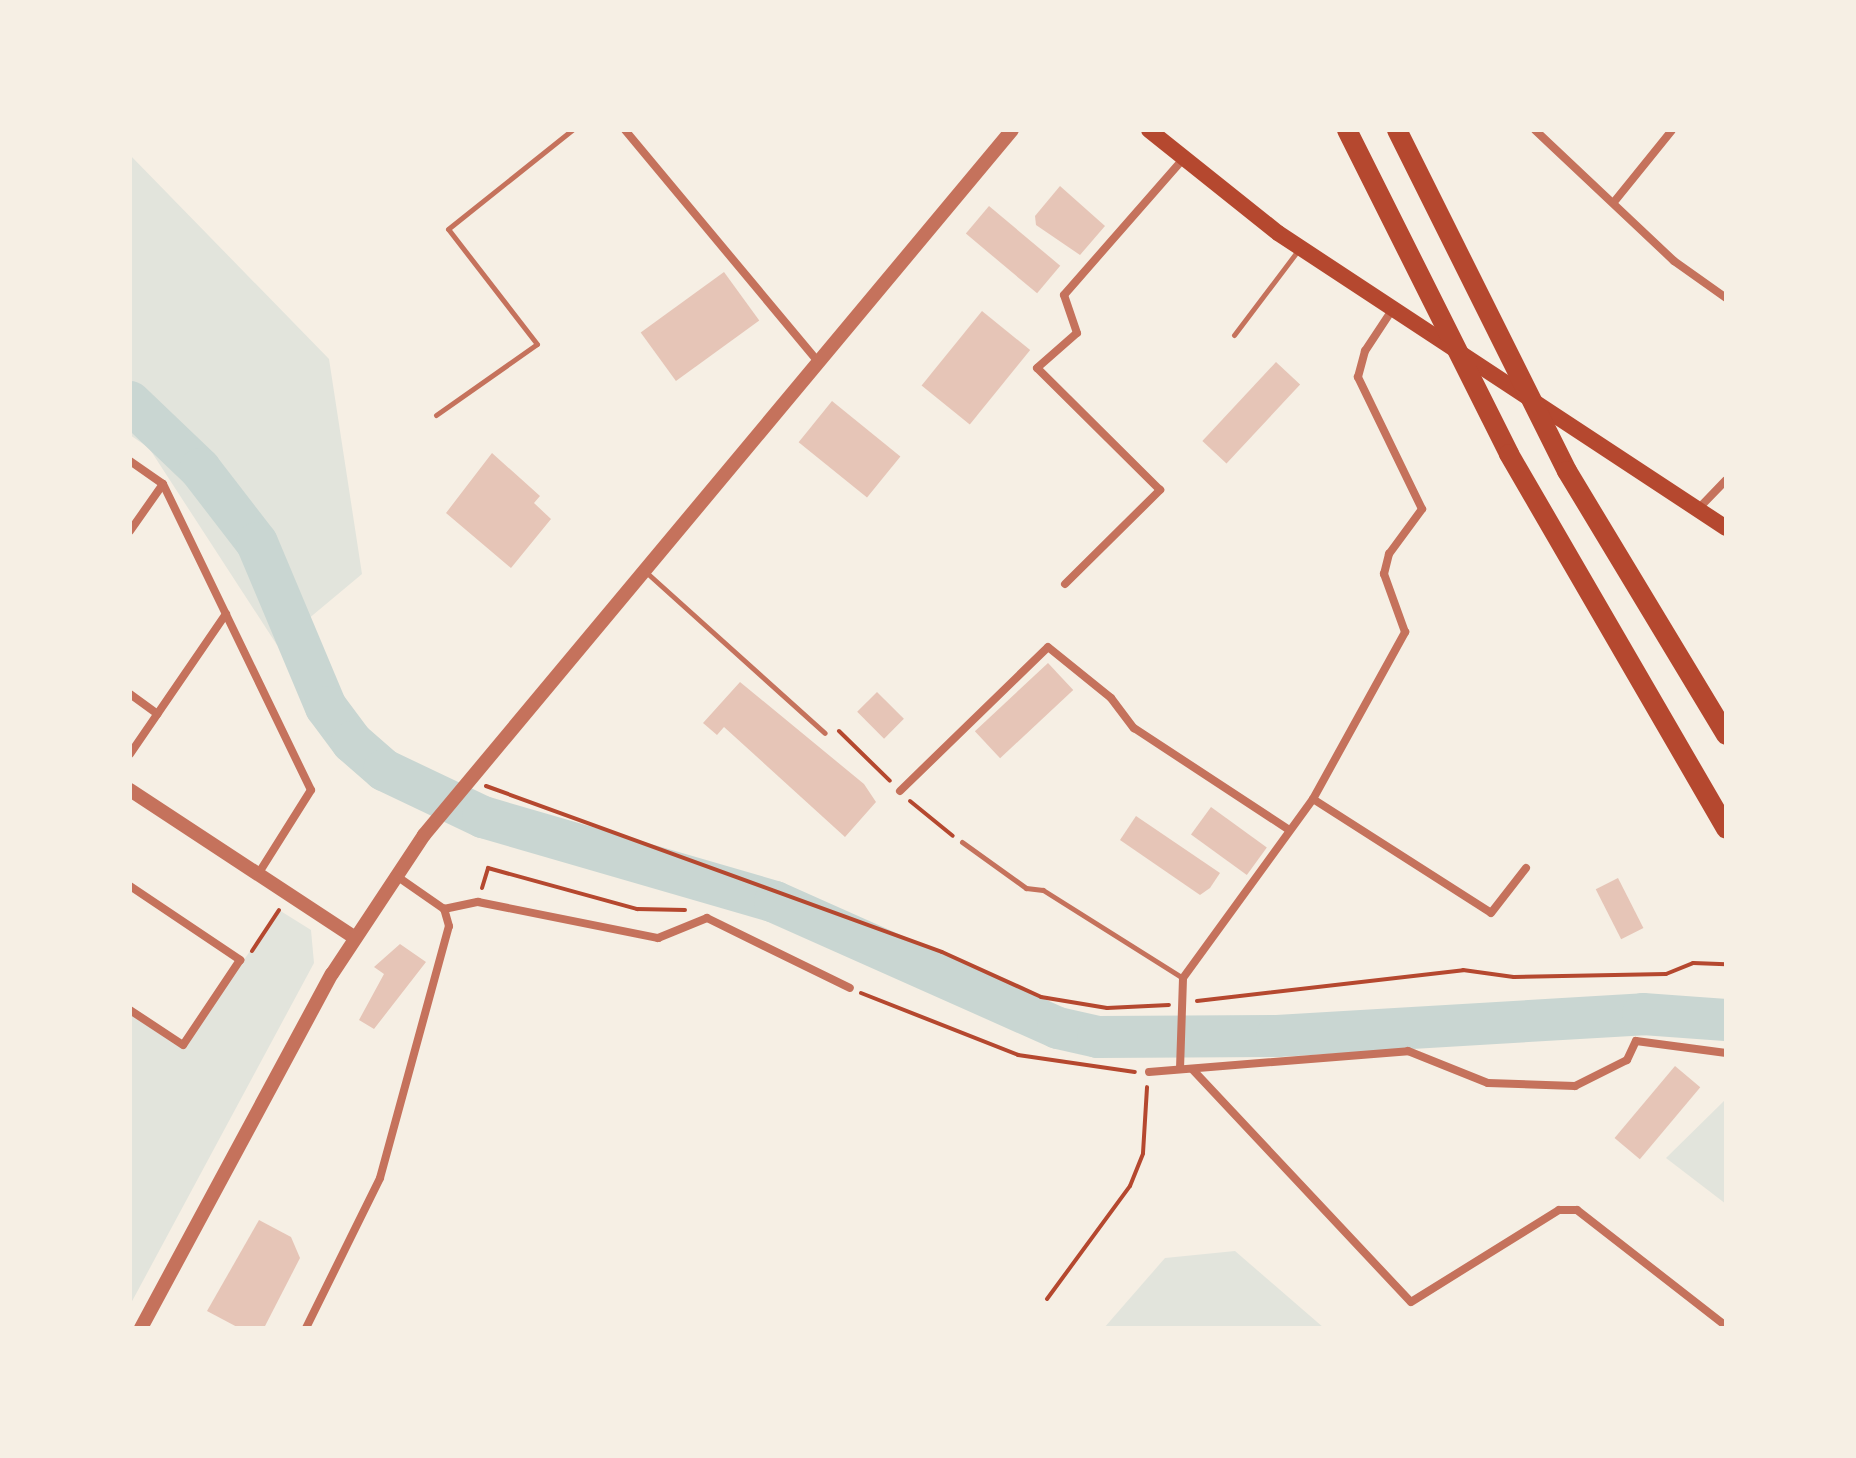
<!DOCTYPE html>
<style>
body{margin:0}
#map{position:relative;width:1856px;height:1458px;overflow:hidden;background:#f6efe4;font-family:"Titillium Web",sans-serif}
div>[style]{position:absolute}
.green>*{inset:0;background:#e2e4dc}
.river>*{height:42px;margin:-21px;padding:0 21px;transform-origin:21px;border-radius:21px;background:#c9d6d2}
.building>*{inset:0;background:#e6c5b7;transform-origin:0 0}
.path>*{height:4px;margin:-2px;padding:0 2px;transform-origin:2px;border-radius:2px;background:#b5482f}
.service>*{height:5px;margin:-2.5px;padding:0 2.5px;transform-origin:2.5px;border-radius:2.5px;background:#c5725c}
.minor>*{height:8px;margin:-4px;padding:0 4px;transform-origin:4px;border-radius:4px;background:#c5725c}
.tertiary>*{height:14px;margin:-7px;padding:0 7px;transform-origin:7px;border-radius:7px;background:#c5725c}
.primary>*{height:16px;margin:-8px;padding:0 8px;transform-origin:8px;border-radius:8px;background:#b5482f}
.motorway>*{height:20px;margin:-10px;padding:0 10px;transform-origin:10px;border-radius:10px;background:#b5482f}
span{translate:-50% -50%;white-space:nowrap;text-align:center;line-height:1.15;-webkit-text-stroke:7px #f6efe4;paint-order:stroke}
.frame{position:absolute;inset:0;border:132px solid #f6efe4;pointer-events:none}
</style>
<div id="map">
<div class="green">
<i style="clip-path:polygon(130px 155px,329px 359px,362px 574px,277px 645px,149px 448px,130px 435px)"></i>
<i style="clip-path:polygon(279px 910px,311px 930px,314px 963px,130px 1305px,130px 1010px,184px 1045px)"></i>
<i style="clip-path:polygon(1726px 1099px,1726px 1204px,1666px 1158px)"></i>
<i style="clip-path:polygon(1235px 1251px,1324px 1328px,1104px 1328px,1165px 1258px)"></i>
</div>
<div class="river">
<i style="left:130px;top:402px;width:97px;rotate:43.7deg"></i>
<i style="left:200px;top:469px;width:93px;rotate:52.4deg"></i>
<i style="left:257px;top:543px;width:178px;rotate:67.2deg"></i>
<i style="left:326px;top:707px;width:44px;rotate:53.4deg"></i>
<i style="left:352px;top:742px;width:43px;rotate:41.2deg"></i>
<i style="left:384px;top:770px;width:110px;rotate:25.4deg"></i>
<i style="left:483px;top:817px;width:304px;rotate:16.2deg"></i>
<i style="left:775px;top:902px;width:310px;rotate:24deg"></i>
<i style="left:1058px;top:1028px;width:41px;rotate:12.7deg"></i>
<i style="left:1098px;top:1037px;width:179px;rotate:-0.3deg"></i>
<i style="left:1277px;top:1036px;width:367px;rotate:-3.4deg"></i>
<i style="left:1643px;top:1014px;width:83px;rotate:4.1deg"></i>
</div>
<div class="building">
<i style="clip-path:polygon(1060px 186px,1105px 226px,1080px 255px,1036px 225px,1035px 216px)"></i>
<i style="left:989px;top:206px;width:93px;height:36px;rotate:40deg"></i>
<i style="left:724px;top:272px;width:60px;height:103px;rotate:54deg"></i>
<i style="left:982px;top:311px;width:62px;height:96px;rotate:39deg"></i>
<i style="left:1276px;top:362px;width:33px;height:108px;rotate:43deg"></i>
<i style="left:832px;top:401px;width:88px;height:53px;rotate:39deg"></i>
<i style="clip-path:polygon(492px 453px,540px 496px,534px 503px,551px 519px,511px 568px,446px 513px)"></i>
<i style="left:1048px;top:663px;width:37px;height:100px;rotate:47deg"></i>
<i style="clip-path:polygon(740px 682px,864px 784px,876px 802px,845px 837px,724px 727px,717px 735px,703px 723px)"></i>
<i style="left:877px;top:692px;width:38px;height:28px;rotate:45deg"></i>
<i style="left:1211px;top:807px;width:69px;height:34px;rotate:36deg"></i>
<i style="clip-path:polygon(1136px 816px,1220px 873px,1210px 888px,1200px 895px,1120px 840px)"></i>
<i style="left:1618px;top:878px;width:56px;height:25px;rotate:63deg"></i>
<i style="clip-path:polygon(400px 944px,426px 962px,374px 1029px,359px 1020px,384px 974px,374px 967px)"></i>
<i style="left:1675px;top:1066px;width:33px;height:94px;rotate:40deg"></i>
<i style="clip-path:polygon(259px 1220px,291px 1237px,300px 1258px,264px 1328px,239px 1328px,207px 1311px)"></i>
</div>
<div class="path">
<i style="left:839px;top:731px;width:71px;rotate:44.4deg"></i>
<i style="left:486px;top:786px;width:485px;rotate:20deg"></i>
<i style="left:942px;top:952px;width:109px;rotate:24.4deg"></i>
<i style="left:1041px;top:997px;width:67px;rotate:9.5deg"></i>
<i style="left:1107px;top:1008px;width:62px;rotate:-2.8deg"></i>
<i style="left:910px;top:801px;width:55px;rotate:39.1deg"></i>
<i style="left:482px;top:888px;width:21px;rotate:-73deg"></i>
<i style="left:488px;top:868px;width:155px;rotate:15.4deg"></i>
<i style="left:637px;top:909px;width:48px;rotate:1.2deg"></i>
<i style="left:252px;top:951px;width:49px;rotate:-56.6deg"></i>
<i style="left:861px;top:993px;width:169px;rotate:21.5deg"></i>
<i style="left:1018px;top:1055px;width:118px;rotate:8.3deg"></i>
<i style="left:1197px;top:1001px;width:268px;rotate:-6.6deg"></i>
<i style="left:1463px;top:970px;width:51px;rotate:7.8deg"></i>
<i style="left:1514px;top:977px;width:152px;rotate:-1.1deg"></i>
<i style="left:1666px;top:974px;width:29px;rotate:-22deg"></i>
<i style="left:1693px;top:963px;width:33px;rotate:2deg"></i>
<i style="left:1047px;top:1299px;width:140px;rotate:-53.7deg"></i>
<i style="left:1130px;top:1186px;width:35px;rotate:-68deg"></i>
<i style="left:1143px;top:1153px;width:66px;rotate:-86.5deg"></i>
</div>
<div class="service">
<i style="left:1234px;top:335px;width:108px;rotate:-52.9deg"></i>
<i style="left:436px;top:415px;width:123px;rotate:-35.1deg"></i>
<i style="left:537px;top:344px;width:145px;rotate:-127.7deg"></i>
<i style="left:448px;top:229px;width:159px;rotate:-38.6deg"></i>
<i style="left:647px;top:573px;width:239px;rotate:42deg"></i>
<i style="left:962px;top:842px;width:79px;rotate:35.7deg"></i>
<i style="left:1026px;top:888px;width:17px;rotate:7deg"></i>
<i style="left:1043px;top:890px;width:165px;rotate:32.2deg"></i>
</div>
<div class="minor">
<i style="left:625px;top:130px;width:297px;rotate:50.2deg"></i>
<i style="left:1535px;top:130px;width:191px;rotate:43.3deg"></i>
<i style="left:1674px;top:261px;width:64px;rotate:35.4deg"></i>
<i style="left:1614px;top:202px;width:92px;rotate:-51.1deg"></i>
<i style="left:130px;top:461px;width:40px;rotate:34.9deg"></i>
<i style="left:163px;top:484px;width:340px;rotate:64.2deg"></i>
<i style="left:311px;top:790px;width:99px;rotate:122.2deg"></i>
<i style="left:1700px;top:507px;width:37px;rotate:-46deg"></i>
<i style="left:130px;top:531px;width:57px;rotate:-54.9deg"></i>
<i style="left:1065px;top:584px;width:134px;rotate:-44.7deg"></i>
<i style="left:1160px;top:490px;width:173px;rotate:-135.2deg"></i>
<i style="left:1037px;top:368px;width:53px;rotate:-41.2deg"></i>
<i style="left:1077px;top:333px;width:40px;rotate:-108.9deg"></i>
<i style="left:1064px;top:295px;width:181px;rotate:-48.8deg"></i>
<i style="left:130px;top:694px;width:34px;rotate:36deg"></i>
<i style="left:130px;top:754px;width:170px;rotate:-55.6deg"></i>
<i style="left:900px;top:791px;width:206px;rotate:-44.2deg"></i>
<i style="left:1048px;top:647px;width:81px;rotate:39deg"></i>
<i style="left:1111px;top:698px;width:38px;rotate:53deg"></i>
<i style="left:1134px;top:728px;width:186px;rotate:33.3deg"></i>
<i style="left:1313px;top:799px;width:211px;rotate:32.6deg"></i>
<i style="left:1491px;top:913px;width:57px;rotate:-52.1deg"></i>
<i style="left:130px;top:886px;width:133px;rotate:33.9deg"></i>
<i style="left:240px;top:960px;width:102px;rotate:123.8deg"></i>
<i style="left:183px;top:1045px;width:64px;rotate:-146.6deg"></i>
<i style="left:444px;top:909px;width:35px;rotate:-12deg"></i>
<i style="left:478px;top:902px;width:184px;rotate:11.3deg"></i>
<i style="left:658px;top:938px;width:53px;rotate:-22.2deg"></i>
<i style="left:707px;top:918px;width:159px;rotate:26.1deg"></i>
<i style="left:1180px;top:1069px;width:91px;rotate:-88.1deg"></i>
<i style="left:1183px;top:978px;width:221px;rotate:-54deg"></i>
<i style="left:1313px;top:799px;width:191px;rotate:-61.1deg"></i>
<i style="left:1405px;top:632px;width:62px;rotate:-109.9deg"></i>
<i style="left:1384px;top:574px;width:21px;rotate:-76deg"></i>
<i style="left:1389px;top:554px;width:56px;rotate:-53.7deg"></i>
<i style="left:1422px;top:509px;width:147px;rotate:-115.9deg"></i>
<i style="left:1358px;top:377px;width:27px;rotate:-75deg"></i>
<i style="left:1365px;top:351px;width:49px;rotate:-56.6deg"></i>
<i style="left:1193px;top:1070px;width:318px;rotate:46.8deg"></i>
<i style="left:1411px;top:1302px;width:174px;rotate:-31.9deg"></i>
<i style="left:1559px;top:1210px;width:18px"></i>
<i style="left:1577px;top:1210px;width:189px;rotate:37.9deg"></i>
<i style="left:1149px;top:1072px;width:260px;rotate:-4.6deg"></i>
<i style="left:1408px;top:1051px;width:86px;rotate:21.8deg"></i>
<i style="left:1488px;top:1083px;width:87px;rotate:2deg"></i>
<i style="left:1575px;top:1086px;width:58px;rotate:-26.6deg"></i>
<i style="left:1627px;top:1060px;width:21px;rotate:-65deg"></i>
<i style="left:1636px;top:1041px;width:91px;rotate:7.6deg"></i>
<i style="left:306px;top:1328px;width:167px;rotate:-63.7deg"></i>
<i style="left:380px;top:1178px;width:261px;rotate:-74.7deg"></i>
<i style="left:449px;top:926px;width:18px;rotate:-106deg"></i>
<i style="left:444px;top:909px;width:60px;rotate:-145.2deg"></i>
</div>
<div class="tertiary">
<i style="left:130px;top:790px;width:268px;rotate:33.3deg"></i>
<i style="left:141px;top:1328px;width:402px;rotate:-61.7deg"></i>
<i style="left:332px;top:974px;width:167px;rotate:-56.5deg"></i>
<i style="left:424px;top:835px;width:918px;rotate:-50.17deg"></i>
</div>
<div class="primary">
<i style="left:1149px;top:130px;width:165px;rotate:38.6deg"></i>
<i style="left:1278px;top:233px;width:536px;rotate:33.36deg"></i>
</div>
<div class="motorway">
<i style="left:1347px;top:130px;width:362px;rotate:63.4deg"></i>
<i style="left:1509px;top:454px;width:433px;rotate:59.9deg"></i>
<i style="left:1397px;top:130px;width:381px;rotate:63.5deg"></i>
<i style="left:1567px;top:471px;width:308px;rotate:58.9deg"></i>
</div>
<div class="frame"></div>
</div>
